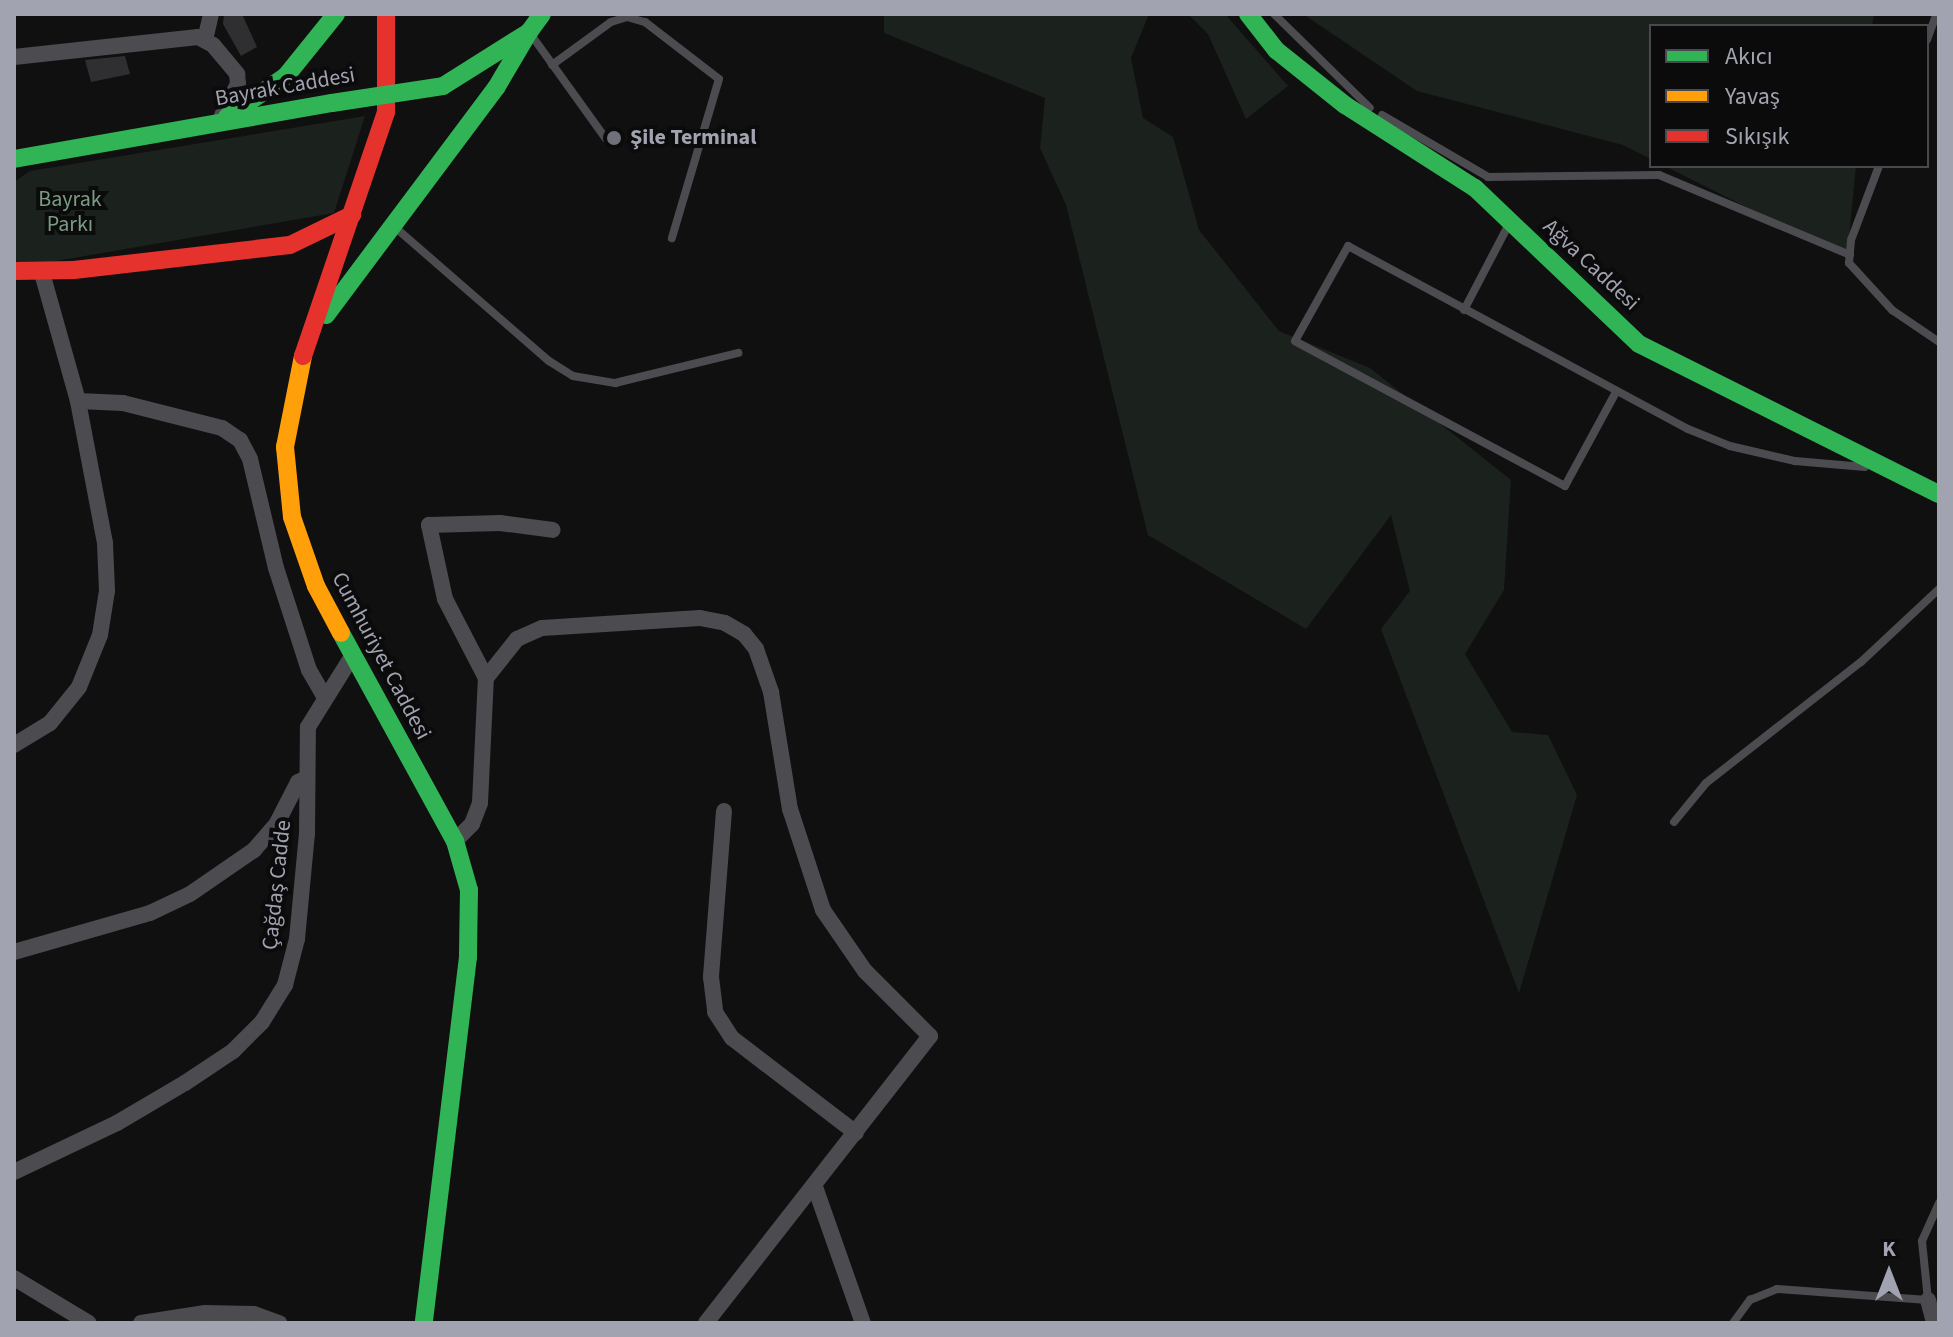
<!DOCTYPE html>
<meta charset="utf-8">
<style>
body{margin:0}
#map{position:relative;width:1953px;height:1337px;overflow:hidden;background:#101011;font-family:"Source Sans 3",sans-serif}
div>[style]{position:absolute}
.green>*{inset:0;background:#1b211d}
.building>*{inset:0;background:#2f2f32}
.lane>*{height:8px;margin:-4px;padding:0 4px;transform-origin:4px;border-radius:4px;background:#4b4b50}
.street>*{height:16px;margin:-8px;padding:0 8px;transform-origin:8px;border-radius:8px;background:#4b4b50}
.fast>*{height:18px;margin:-9px;padding:0 9px;transform-origin:9px;border-radius:9px;background:#30b455}
.slow>*{height:18px;margin:-9px;padding:0 9px;transform-origin:9px;border-radius:9px;background:#ff9f0a}
.jam>*{height:18px;margin:-9px;padding:0 9px;transform-origin:9px;border-radius:9px;background:#e5322d}
.fast-bridge>*{height:18px;margin:-9px;padding:0 9px;transform-origin:9px;border-radius:9px;background:#30b455}
.dots>*{width:22px;height:22px;translate:-50% -50%;box-sizing:border-box;border:4px solid #0c0b0c;border-radius:50%}
span{translate:-50% -50%;white-space:nowrap;text-align:center;line-height:1.15;-webkit-text-stroke:8px #0c0b0c;paint-order:stroke}
.street-label{font-size:22px;color:#a2a3b1}
.poi-label{font-size:22px;color:#a2a3b1;font-weight:700}
.left{translate:0 -50%;text-align:left}
.park-label{font-size:22px;color:#7a9c84}
.frame{position:absolute;inset:0;border:16px solid #a2a3b1;pointer-events:none}
.legend{position:absolute;left:1649px;top:24px;width:280px;height:144px;box-sizing:border-box;background:#0c0b0c;border:2px solid #48484e;margin:0;padding:10px 14px;list-style:none;font-size:24px;color:#a2a3b1}
.legend li{display:flex;align-items:center;gap:16px;height:40px}
.legend b{width:40px;border:2px solid #48484e}
.north{position:absolute;left:1849px;top:1233px;width:80px;height:80px;-webkit-text-stroke:6px #0c0b0c;paint-order:stroke;rotate:0deg;font-size:22px;font-weight:700;line-height:32px;text-align:center;color:#a2a3b1}
.north::after{content:'';display:block;margin:auto;width:28px;height:36px;background:#a2a3b1;clip-path:polygon(50% 0,100% 100%,50% 72%,0 100%)}
</style>
<div id="map">
<div class="green">
<i style="clip-path:polygon(884px 14px,1149px 14px,1131px 58px,1143px 118px,1173px 137px,1199px 230px,1279px 331px,1370px 368px,1511px 480px,1504px 590px,1465px 654px,1512px 732px,1548px 735px,1577px 795px,1519px 993px,1381px 629px,1410px 591px,1391px 515px,1306px 629px,1148px 535px,1066px 205px,1040px 148px,1045px 98px,884px 33px)"></i>
<i style="clip-path:polygon(1188px 14px,1225px 14px,1288px 86px,1246px 119px,1208px 34px)"></i>
<i style="clip-path:polygon(1303px 14px,1874px 14px,1872px 26px,1651px 26px,1651px 159px,1623px 145px,1417px 91px)"></i>
<i style="clip-path:polygon(365px 116px,334px 213px,27px 266px,14px 260px,14px 182px,30px 171px)"></i>
<i style="clip-path:polygon(1665px 166px,1856px 166px,1847px 258px)"></i>
</div>
<div class="building">
<i style="clip-path:polygon(224px 14px,242px 14px,257px 47px,241px 56px,223px 24px)"></i>
<i style="clip-path:polygon(125px 56px,130px 74px,91px 82px,85px 60px)"></i>
</div>
<div class="lane">
<i style="left:1274px;top:14px;width:134px;rotate:44.4deg"></i>
<i style="left:532px;top:36px;width:127px;rotate:54.3deg"></i>
<i style="left:1927px;top:40px;width:23px;rotate:-70deg"></i>
<i style="left:552px;top:65px;width:73px;rotate:-36.1deg"></i>
<i style="left:611px;top:22px;width:17px;rotate:-17deg"></i>
<i style="left:627px;top:17px;width:19px;rotate:16deg"></i>
<i style="left:645px;top:22px;width:93px;rotate:37.6deg"></i>
<i style="left:719px;top:79px;width:166px;rotate:106.5deg"></i>
<i style="left:1382px;top:115px;width:123px;rotate:30.3deg"></i>
<i style="left:1488px;top:177px;width:171px;rotate:-0.7deg"></i>
<i style="left:1659px;top:175px;width:207px;rotate:22.7deg"></i>
<i style="left:1879px;top:166px;width:79px;rotate:110.7deg"></i>
<i style="left:1851px;top:240px;width:23px;rotate:95deg"></i>
<i style="left:1849px;top:263px;width:64px;rotate:47.5deg"></i>
<i style="left:1892px;top:310px;width:57px;rotate:34.2deg"></i>
<i style="left:397px;top:229px;width:201px;rotate:41deg"></i>
<i style="left:549px;top:361px;width:28px;rotate:32deg"></i>
<i style="left:573px;top:376px;width:43px;rotate:9.5deg"></i>
<i style="left:615px;top:383px;width:127px;rotate:-13.7deg"></i>
<i style="left:1464px;top:310px;width:95px;rotate:-62.4deg"></i>
<i style="left:1616px;top:392px;width:107px;rotate:118.5deg"></i>
<i style="left:1565px;top:486px;width:306px;rotate:-151.8deg"></i>
<i style="left:1295px;top:341px;width:109px;rotate:-60.8deg"></i>
<i style="left:1348px;top:246px;width:386px;rotate:28.3deg"></i>
<i style="left:1688px;top:429px;width:45px;rotate:22deg"></i>
<i style="left:1730px;top:446px;width:67px;rotate:13deg"></i>
<i style="left:1795px;top:461px;width:70px;rotate:4.9deg"></i>
<i style="left:1674px;top:822px;width:50px;rotate:-50.6deg"></i>
<i style="left:1706px;top:783px;width:197px;rotate:-38deg"></i>
<i style="left:1861px;top:662px;width:107px;rotate:-43.1deg"></i>
<i style="left:1733px;top:1323px;width:29px;rotate:-54deg"></i>
<i style="left:1750px;top:1300px;width:29px;rotate:-22deg"></i>
<i style="left:1777px;top:1289px;width:151px;rotate:4.2deg"></i>
<i style="left:1928px;top:1300px;width:59px;rotate:-95.8deg"></i>
<i style="left:1922px;top:1241px;width:42px;rotate:-65.9deg"></i>
</div>
<div class="street">
<i style="left:205px;top:40px;width:27px;rotate:-77deg"></i>
<i style="left:14px;top:57px;width:185px;rotate:-6.2deg"></i>
<i style="left:198px;top:37px;width:17px;rotate:28deg"></i>
<i style="left:213px;top:45px;width:38px;rotate:50deg"></i>
<i style="left:237px;top:74px;width:10px;rotate:84deg"></i>
<i style="left:238px;top:84px;width:35px;rotate:117deg"></i>
<i style="left:78px;top:401px;width:45px;rotate:2.5deg"></i>
<i style="left:123px;top:403px;width:102px;rotate:14.2deg"></i>
<i style="left:222px;top:428px;width:22px;rotate:34deg"></i>
<i style="left:240px;top:440px;width:21px;rotate:62deg"></i>
<i style="left:250px;top:459px;width:112px;rotate:76.6deg"></i>
<i style="left:276px;top:568px;width:107px;rotate:72.1deg"></i>
<i style="left:309px;top:670px;width:30px;rotate:60deg"></i>
<i style="left:486px;top:678px;width:50px;rotate:-51.5deg"></i>
<i style="left:517px;top:639px;width:27px;rotate:-24deg"></i>
<i style="left:542px;top:628px;width:158px;rotate:-3.6deg"></i>
<i style="left:700px;top:618px;width:25px;rotate:11deg"></i>
<i style="left:725px;top:623px;width:22px;rotate:30deg"></i>
<i style="left:744px;top:634px;width:19px;rotate:51deg"></i>
<i style="left:756px;top:649px;width:46px;rotate:70.8deg"></i>
<i style="left:771px;top:692px;width:119px;rotate:80.8deg"></i>
<i style="left:790px;top:809px;width:106px;rotate:71.9deg"></i>
<i style="left:823px;top:910px;width:74px;rotate:55.5deg"></i>
<i style="left:865px;top:971px;width:92px;rotate:45deg"></i>
<i style="left:930px;top:1036px;width:364px;rotate:128deg"></i>
<i style="left:14px;top:745px;width:42px;rotate:-31.4deg"></i>
<i style="left:50px;top:723px;width:46px;rotate:-51.1deg"></i>
<i style="left:79px;top:687px;width:56px;rotate:-68deg"></i>
<i style="left:100px;top:635px;width:45px;rotate:-81deg"></i>
<i style="left:107px;top:591px;width:48px;rotate:-92.4deg"></i>
<i style="left:105px;top:543px;width:145px;rotate:-100.8deg"></i>
<i style="left:78px;top:401px;width:133px;rotate:-105.7deg"></i>
<i style="left:724px;top:811px;width:167px;rotate:94.5deg"></i>
<i style="left:711px;top:977px;width:35px;rotate:83deg"></i>
<i style="left:715px;top:1012px;width:31px;rotate:57deg"></i>
<i style="left:732px;top:1038px;width:156px;rotate:37.5deg"></i>
<i style="left:455px;top:841px;width:24px;rotate:-45deg"></i>
<i style="left:472px;top:824px;width:22px;rotate:-69deg"></i>
<i style="left:480px;top:803px;width:125px;rotate:-87.3deg"></i>
<i style="left:486px;top:678px;width:89px;rotate:-117.4deg"></i>
<i style="left:445px;top:599px;width:76px;rotate:-102.2deg"></i>
<i style="left:429px;top:525px;width:71px;rotate:-1.6deg"></i>
<i style="left:500px;top:523px;width:53px;rotate:7.5deg"></i>
<i style="left:14px;top:952px;width:141px;rotate:-16deg"></i>
<i style="left:150px;top:913px;width:44px;rotate:-25.4deg"></i>
<i style="left:190px;top:894px;width:78px;rotate:-34.5deg"></i>
<i style="left:254px;top:850px;width:33px;rotate:-49deg"></i>
<i style="left:276px;top:825px;width:48px;rotate:-62.9deg"></i>
<i style="left:298px;top:782px;width:10px;rotate:-24deg"></i>
<i style="left:14px;top:1172px;width:114px;rotate:-25.4deg"></i>
<i style="left:117px;top:1123px;width:79px;rotate:-30.5deg"></i>
<i style="left:185px;top:1083px;width:58px;rotate:-33.7deg"></i>
<i style="left:233px;top:1051px;width:41px;rotate:-45deg"></i>
<i style="left:262px;top:1022px;width:44px;rotate:-58.1deg"></i>
<i style="left:285px;top:985px;width:48px;rotate:-75.4deg"></i>
<i style="left:297px;top:939px;width:105px;rotate:-84.6deg"></i>
<i style="left:307px;top:834px;width:107px;rotate:-89.5deg"></i>
<i style="left:308px;top:727px;width:81px;rotate:-58.1deg"></i>
<i style="left:815px;top:1187px;width:144px;rotate:70.6deg"></i>
<i style="left:14px;top:1278px;width:87px;rotate:31deg"></i>
<i style="left:1928px;top:1300px;width:24px;rotate:75deg"></i>
<i style="left:141px;top:1323px;width:65px;rotate:-8.9deg"></i>
<i style="left:205px;top:1313px;width:49px;rotate:1.2deg"></i>
<i style="left:254px;top:1314px;width:27px;rotate:20deg"></i>
</div>
<div class="fast">
<i style="left:1248px;top:14px;width:46px;rotate:52.1deg"></i>
<i style="left:1276px;top:50px;width:88px;rotate:38.6deg"></i>
<i style="left:1345px;top:105px;width:154px;rotate:32.6deg"></i>
<i style="left:1475px;top:188px;width:226px;rotate:43.6deg"></i>
<i style="left:1639px;top:344px;width:335px;rotate:26.6deg"></i>
<i style="left:443px;top:86px;width:102px;rotate:-32.1deg"></i>
<i style="left:529px;top:32px;width:22px;rotate:-54deg"></i>
<i style="left:227px;top:117px;width:72px;rotate:-34.8deg"></i>
<i style="left:286px;top:76px;width:80px;rotate:-51.1deg"></i>
<i style="left:14px;top:159px;width:323px;rotate:-10deg"></i>
<i style="left:326px;top:315px;width:284px;rotate:-53.2deg"></i>
<i style="left:496px;top:88px;width:65px;rotate:-59.5deg"></i>
<i style="left:341px;top:633px;width:237px;rotate:61.3deg"></i>
<i style="left:455px;top:841px;width:51px;rotate:74.1deg"></i>
<i style="left:469px;top:890px;width:67px;rotate:90.9deg"></i>
<i style="left:468px;top:957px;width:369px;rotate:96.9deg"></i>
</div>
<div class="slow">
<i style="left:303px;top:356px;width:93px;rotate:101.2deg"></i>
<i style="left:285px;top:447px;width:70px;rotate:84.3deg"></i>
<i style="left:292px;top:517px;width:73px;rotate:70.8deg"></i>
<i style="left:316px;top:586px;width:53px;rotate:62deg"></i>
</div>
<div class="jam">
<i style="left:14px;top:271px;width:60px;rotate:-1deg"></i>
<i style="left:74px;top:270px;width:217px;rotate:-6.6deg"></i>
<i style="left:290px;top:245px;width:69px;rotate:-25.8deg"></i>
<i style="left:303px;top:356px;width:258px;rotate:-71.2deg"></i>
<i style="left:386px;top:112px;width:98px;rotate:-90deg"></i>
</div>
<div class="fast-bridge">
<i style="left:332px;top:103px;width:112px;rotate:-8.7deg"></i>
</div>
<div class="dots">
<i style="left:614px;top:138px;background:#6f7079"></i>
</div>
<div class="street-label">
<span style="left:285px;top:87px;rotate:-10deg">Bayrak Caddesi</span>
<span style="left:1591px;top:265px;rotate:43deg">Ağva Caddesi</span>
<span style="left:381px;top:656px;rotate:62deg">Cumhuriyet Caddesi</span>
<span style="left:277px;top:885px;rotate:-84deg">Çağdaş Cadde</span>
</div>
<div class="poi-label">
<span class="left" style="left:630px;top:138px">Şile Terminal</span>
</div>
<div class="park-label">
<span style="left:70px;top:212px">Bayrak<br>Parkı</span>
</div>
<div class="frame"></div>
<ul class="legend">
<li><b style="height:10px;background:#30b455"></b>Akıcı</li>
<li><b style="height:10px;background:#ff9f0a"></b>Yavaş</li>
<li><b style="height:10px;background:#e5322d"></b>Sıkışık</li>
</ul>
<div class="north">K</div>
</div>
